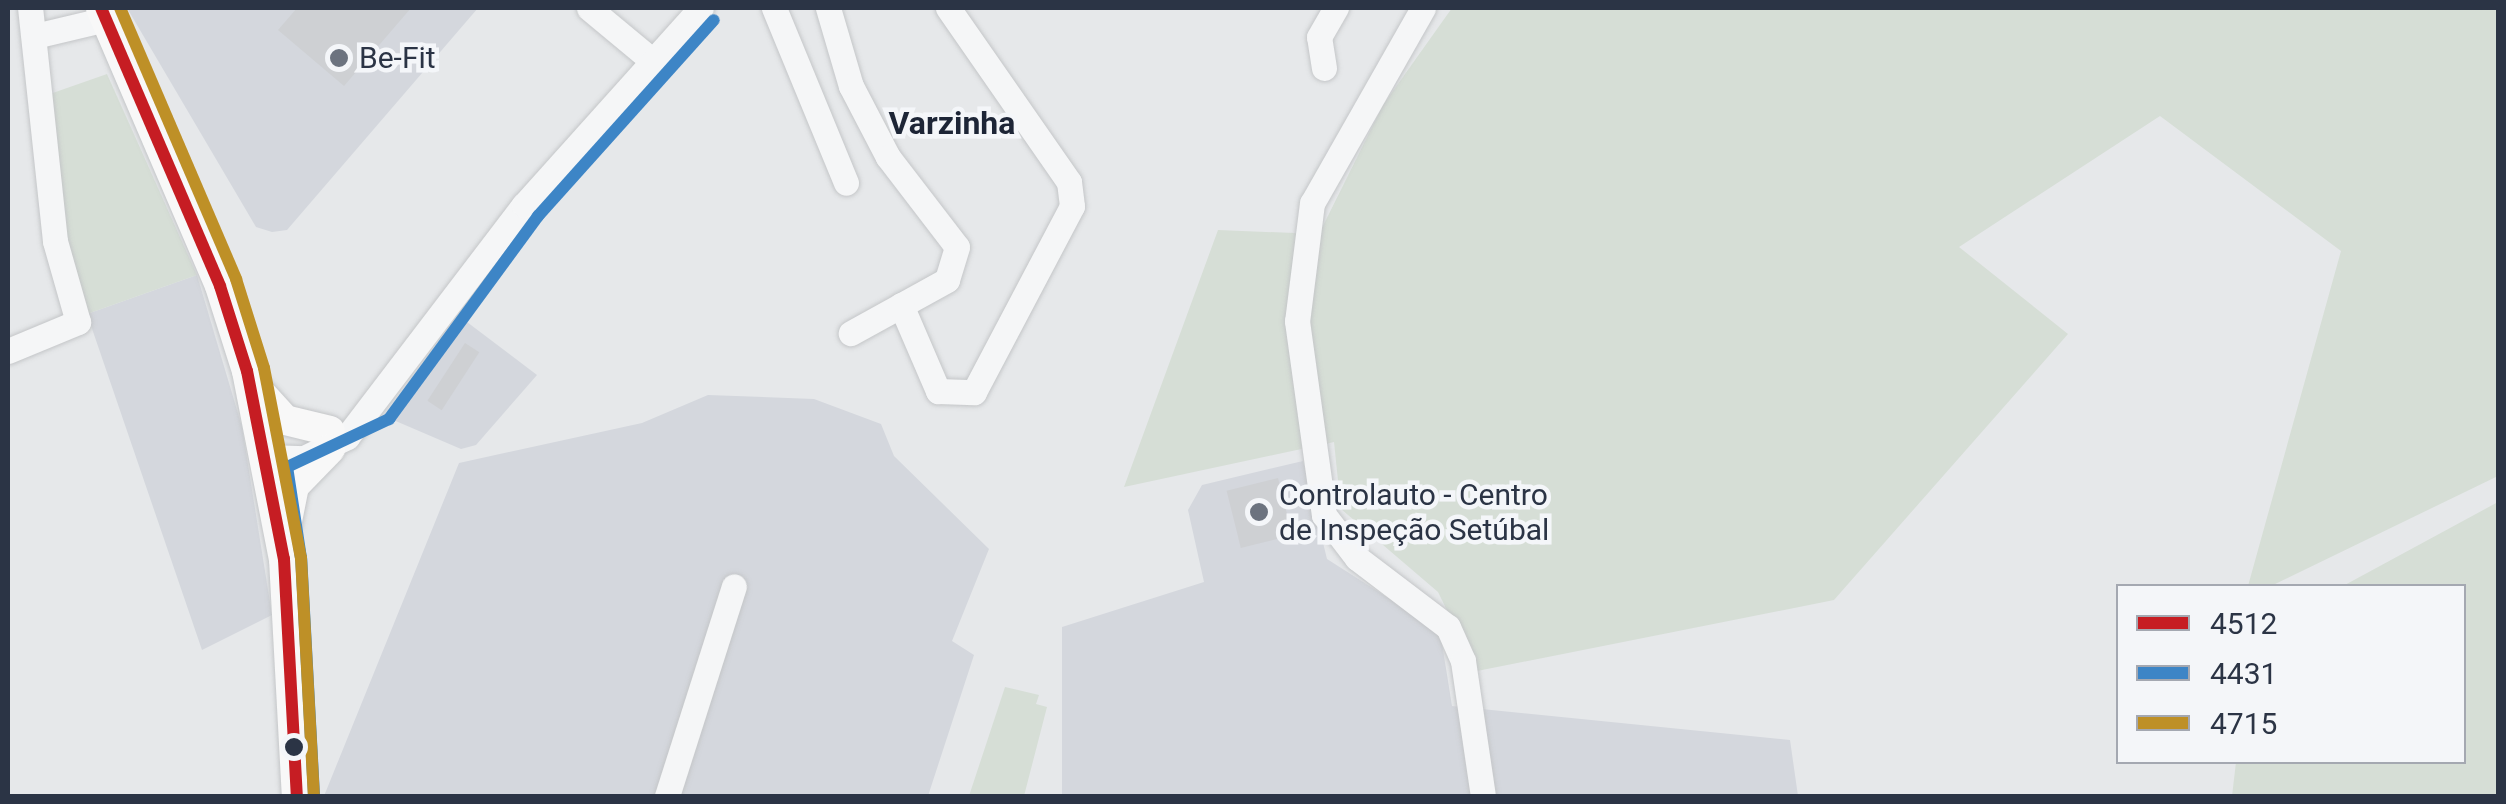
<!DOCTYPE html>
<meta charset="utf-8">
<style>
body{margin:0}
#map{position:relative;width:2506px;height:804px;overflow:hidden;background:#e6e8ea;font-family:Roboto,sans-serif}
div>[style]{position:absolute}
.built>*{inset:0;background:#d4d7dd}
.green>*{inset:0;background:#d6ded6}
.building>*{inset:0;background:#ced0d3;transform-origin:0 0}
.roads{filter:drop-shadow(0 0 2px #c4c6c8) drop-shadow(0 0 2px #c4c6c8)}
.minor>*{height:25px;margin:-12.5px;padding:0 12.5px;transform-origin:12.5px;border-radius:12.5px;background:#f5f6f7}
.major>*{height:30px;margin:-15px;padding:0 15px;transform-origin:15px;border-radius:15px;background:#f8f8f8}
.bus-1>*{height:12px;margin:-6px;padding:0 6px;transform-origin:6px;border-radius:6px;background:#c61d23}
.bus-2>*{height:12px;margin:-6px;padding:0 6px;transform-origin:6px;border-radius:6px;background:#3d85c6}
.bus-3>*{height:12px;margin:-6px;padding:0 6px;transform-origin:6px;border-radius:6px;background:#be9027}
.dots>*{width:28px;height:28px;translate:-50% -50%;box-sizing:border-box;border:5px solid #f4f6f9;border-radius:50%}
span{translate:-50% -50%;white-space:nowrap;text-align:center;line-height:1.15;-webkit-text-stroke:9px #f4f6f9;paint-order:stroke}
.poi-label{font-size:30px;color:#2b3445}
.left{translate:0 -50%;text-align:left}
.neighbourhood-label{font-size:32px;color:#1d2536;font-weight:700}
.frame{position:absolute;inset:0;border:10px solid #2b3445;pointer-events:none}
.legend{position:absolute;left:2116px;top:584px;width:350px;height:180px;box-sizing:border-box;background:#f4f6f9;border:2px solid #a4a8b1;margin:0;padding:12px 18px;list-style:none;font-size:30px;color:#2b3445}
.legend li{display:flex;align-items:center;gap:20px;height:50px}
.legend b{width:50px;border:2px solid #a4a8b1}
</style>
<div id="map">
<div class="built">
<i style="clip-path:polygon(127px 8px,478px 8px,287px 230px,272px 232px,256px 227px)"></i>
<i style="clip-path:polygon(197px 275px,242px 427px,272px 615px,202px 650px,87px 314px)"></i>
<i style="clip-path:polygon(459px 316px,537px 375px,476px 445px,461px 449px,391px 419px)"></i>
<i style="clip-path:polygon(708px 395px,814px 399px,881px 424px,894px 456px,989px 549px,952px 641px,974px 655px,928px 796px,324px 796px,459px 463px,642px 423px)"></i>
<i style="clip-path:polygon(1303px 461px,1327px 559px,1440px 631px,1452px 706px,1790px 740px,1798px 796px,1062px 796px,1062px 627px,1204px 582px,1188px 510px,1202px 485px)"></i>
</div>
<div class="green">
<i style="clip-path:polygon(1452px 8px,2498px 8px,2498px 476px,2271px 586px,2248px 586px,2341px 251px,2160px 116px,1959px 247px,2068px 334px,1834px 600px,1477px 671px,1438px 592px,1341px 509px,1334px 442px,1124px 487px,1218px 230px,1319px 234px,1383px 105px)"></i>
<i style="clip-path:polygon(107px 74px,197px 275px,87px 314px,71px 268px,47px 95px)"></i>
<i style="clip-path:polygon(2498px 502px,2498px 796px,2232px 796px,2236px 762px,2464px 762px,2464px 586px,2343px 586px)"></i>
<i style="clip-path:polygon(1005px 687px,1039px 695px,1036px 704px,1047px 707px,1024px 796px,969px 796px)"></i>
</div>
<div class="building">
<i style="clip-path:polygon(297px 8px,411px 8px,344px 86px,278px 30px)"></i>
<i style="left:465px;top:343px;width:17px;height:69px;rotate:33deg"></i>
<i style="left:1278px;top:478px;width:59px;height:53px;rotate:76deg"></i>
</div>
<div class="roads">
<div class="minor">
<i style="left:589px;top:8px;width:85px;rotate:39.7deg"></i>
<i style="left:774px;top:8px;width:189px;rotate:67.6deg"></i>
<i style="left:828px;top:8px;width:81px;rotate:73.6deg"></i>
<i style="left:851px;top:86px;width:80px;rotate:62.5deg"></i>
<i style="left:888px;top:157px;width:113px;rotate:52.5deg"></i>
<i style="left:957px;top:247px;width:34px;rotate:107deg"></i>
<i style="left:947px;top:280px;width:110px;rotate:151.1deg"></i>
<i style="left:1423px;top:8px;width:224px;rotate:119.6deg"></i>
<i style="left:1312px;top:203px;width:119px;rotate:97.2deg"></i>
<i style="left:1297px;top:321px;width:196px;rotate:82.1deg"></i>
<i style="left:1324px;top:515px;width:54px;rotate:52.5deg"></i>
<i style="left:1357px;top:558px;width:114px;rotate:37.2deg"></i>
<i style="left:1448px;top:627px;width:37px;rotate:66deg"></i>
<i style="left:1463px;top:661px;width:136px;rotate:81.6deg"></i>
<i style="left:39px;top:35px;width:69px;rotate:-13.4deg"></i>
<i style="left:1324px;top:68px;width:31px;rotate:-99deg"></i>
<i style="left:1319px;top:37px;width:34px;rotate:-60deg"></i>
<i style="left:901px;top:305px;width:94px;rotate:66.7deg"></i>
<i style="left:938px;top:391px;width:36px;rotate:2deg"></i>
<i style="left:974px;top:392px;width:210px;rotate:-62.2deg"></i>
<i style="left:1072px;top:206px;width:24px;rotate:-97deg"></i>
<i style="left:1069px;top:182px;width:212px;rotate:-124.8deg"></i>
<i style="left:8px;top:351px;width:76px;rotate:-22.5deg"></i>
<i style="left:78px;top:322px;width:84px;rotate:-105.9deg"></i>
<i style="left:55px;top:241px;width:234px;rotate:-96.1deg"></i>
<i style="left:268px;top:457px;width:36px;rotate:2deg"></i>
<i style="left:304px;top:458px;width:48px;rotate:-26deg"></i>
<i style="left:347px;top:437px;width:292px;rotate:-52.7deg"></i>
<i style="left:524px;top:205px;width:265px;rotate:-48.1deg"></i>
<i style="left:667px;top:796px;width:220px;rotate:-72.3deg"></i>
</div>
<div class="major">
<i style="left:101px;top:8px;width:302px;rotate:66.8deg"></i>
<i style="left:220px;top:286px;width:89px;rotate:72.4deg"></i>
<i style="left:247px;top:371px;width:192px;rotate:78.9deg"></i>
<i style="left:284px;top:559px;width:237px;rotate:86.9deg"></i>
<i style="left:256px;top:388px;width:43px;rotate:47.8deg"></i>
<i style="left:285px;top:420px;width:46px;rotate:13.7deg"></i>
<i style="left:286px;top:526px;width:41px;rotate:-78.7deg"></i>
<i style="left:294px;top:486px;width:52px;rotate:-45.8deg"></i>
</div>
</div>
<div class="bus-1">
<i style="left:101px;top:8px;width:302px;rotate:66.8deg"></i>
<i style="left:220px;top:286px;width:89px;rotate:72.4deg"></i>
<i style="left:247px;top:371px;width:192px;rotate:78.9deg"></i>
<i style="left:284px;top:559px;width:237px;rotate:86.9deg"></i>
</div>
<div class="bus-2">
<i style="left:314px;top:795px;width:237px;rotate:-93.1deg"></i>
<i style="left:301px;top:558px;width:92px;rotate:-98.7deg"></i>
<i style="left:287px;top:467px;width:113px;rotate:-25.2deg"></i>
<i style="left:389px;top:419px;width:252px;rotate:-53.7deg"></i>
<i style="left:538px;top:216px;width:263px;rotate:-48.1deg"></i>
</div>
<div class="bus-3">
<i style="left:120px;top:8px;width:295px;rotate:66.8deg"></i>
<i style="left:236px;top:279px;width:93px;rotate:72.5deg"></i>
<i style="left:264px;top:368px;width:194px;rotate:79deg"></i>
<i style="left:301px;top:558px;width:237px;rotate:86.9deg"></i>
</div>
<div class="dots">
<i style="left:339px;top:58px;background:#6c737f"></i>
<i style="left:1259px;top:512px;background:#6c737f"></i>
<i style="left:294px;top:747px;background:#2b3445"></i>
</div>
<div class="poi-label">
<span class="left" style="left:359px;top:58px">Be-Fit</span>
<span class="left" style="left:1279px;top:512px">Controlauto - Centro<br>de Inspeção Setúbal</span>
</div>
<div class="neighbourhood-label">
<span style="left:952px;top:123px">Varzinha</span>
</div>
<div class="frame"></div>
<ul class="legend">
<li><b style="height:12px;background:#c61d23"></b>4512</li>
<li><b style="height:12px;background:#3d85c6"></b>4431</li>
<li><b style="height:12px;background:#be9027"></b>4715</li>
</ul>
</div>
